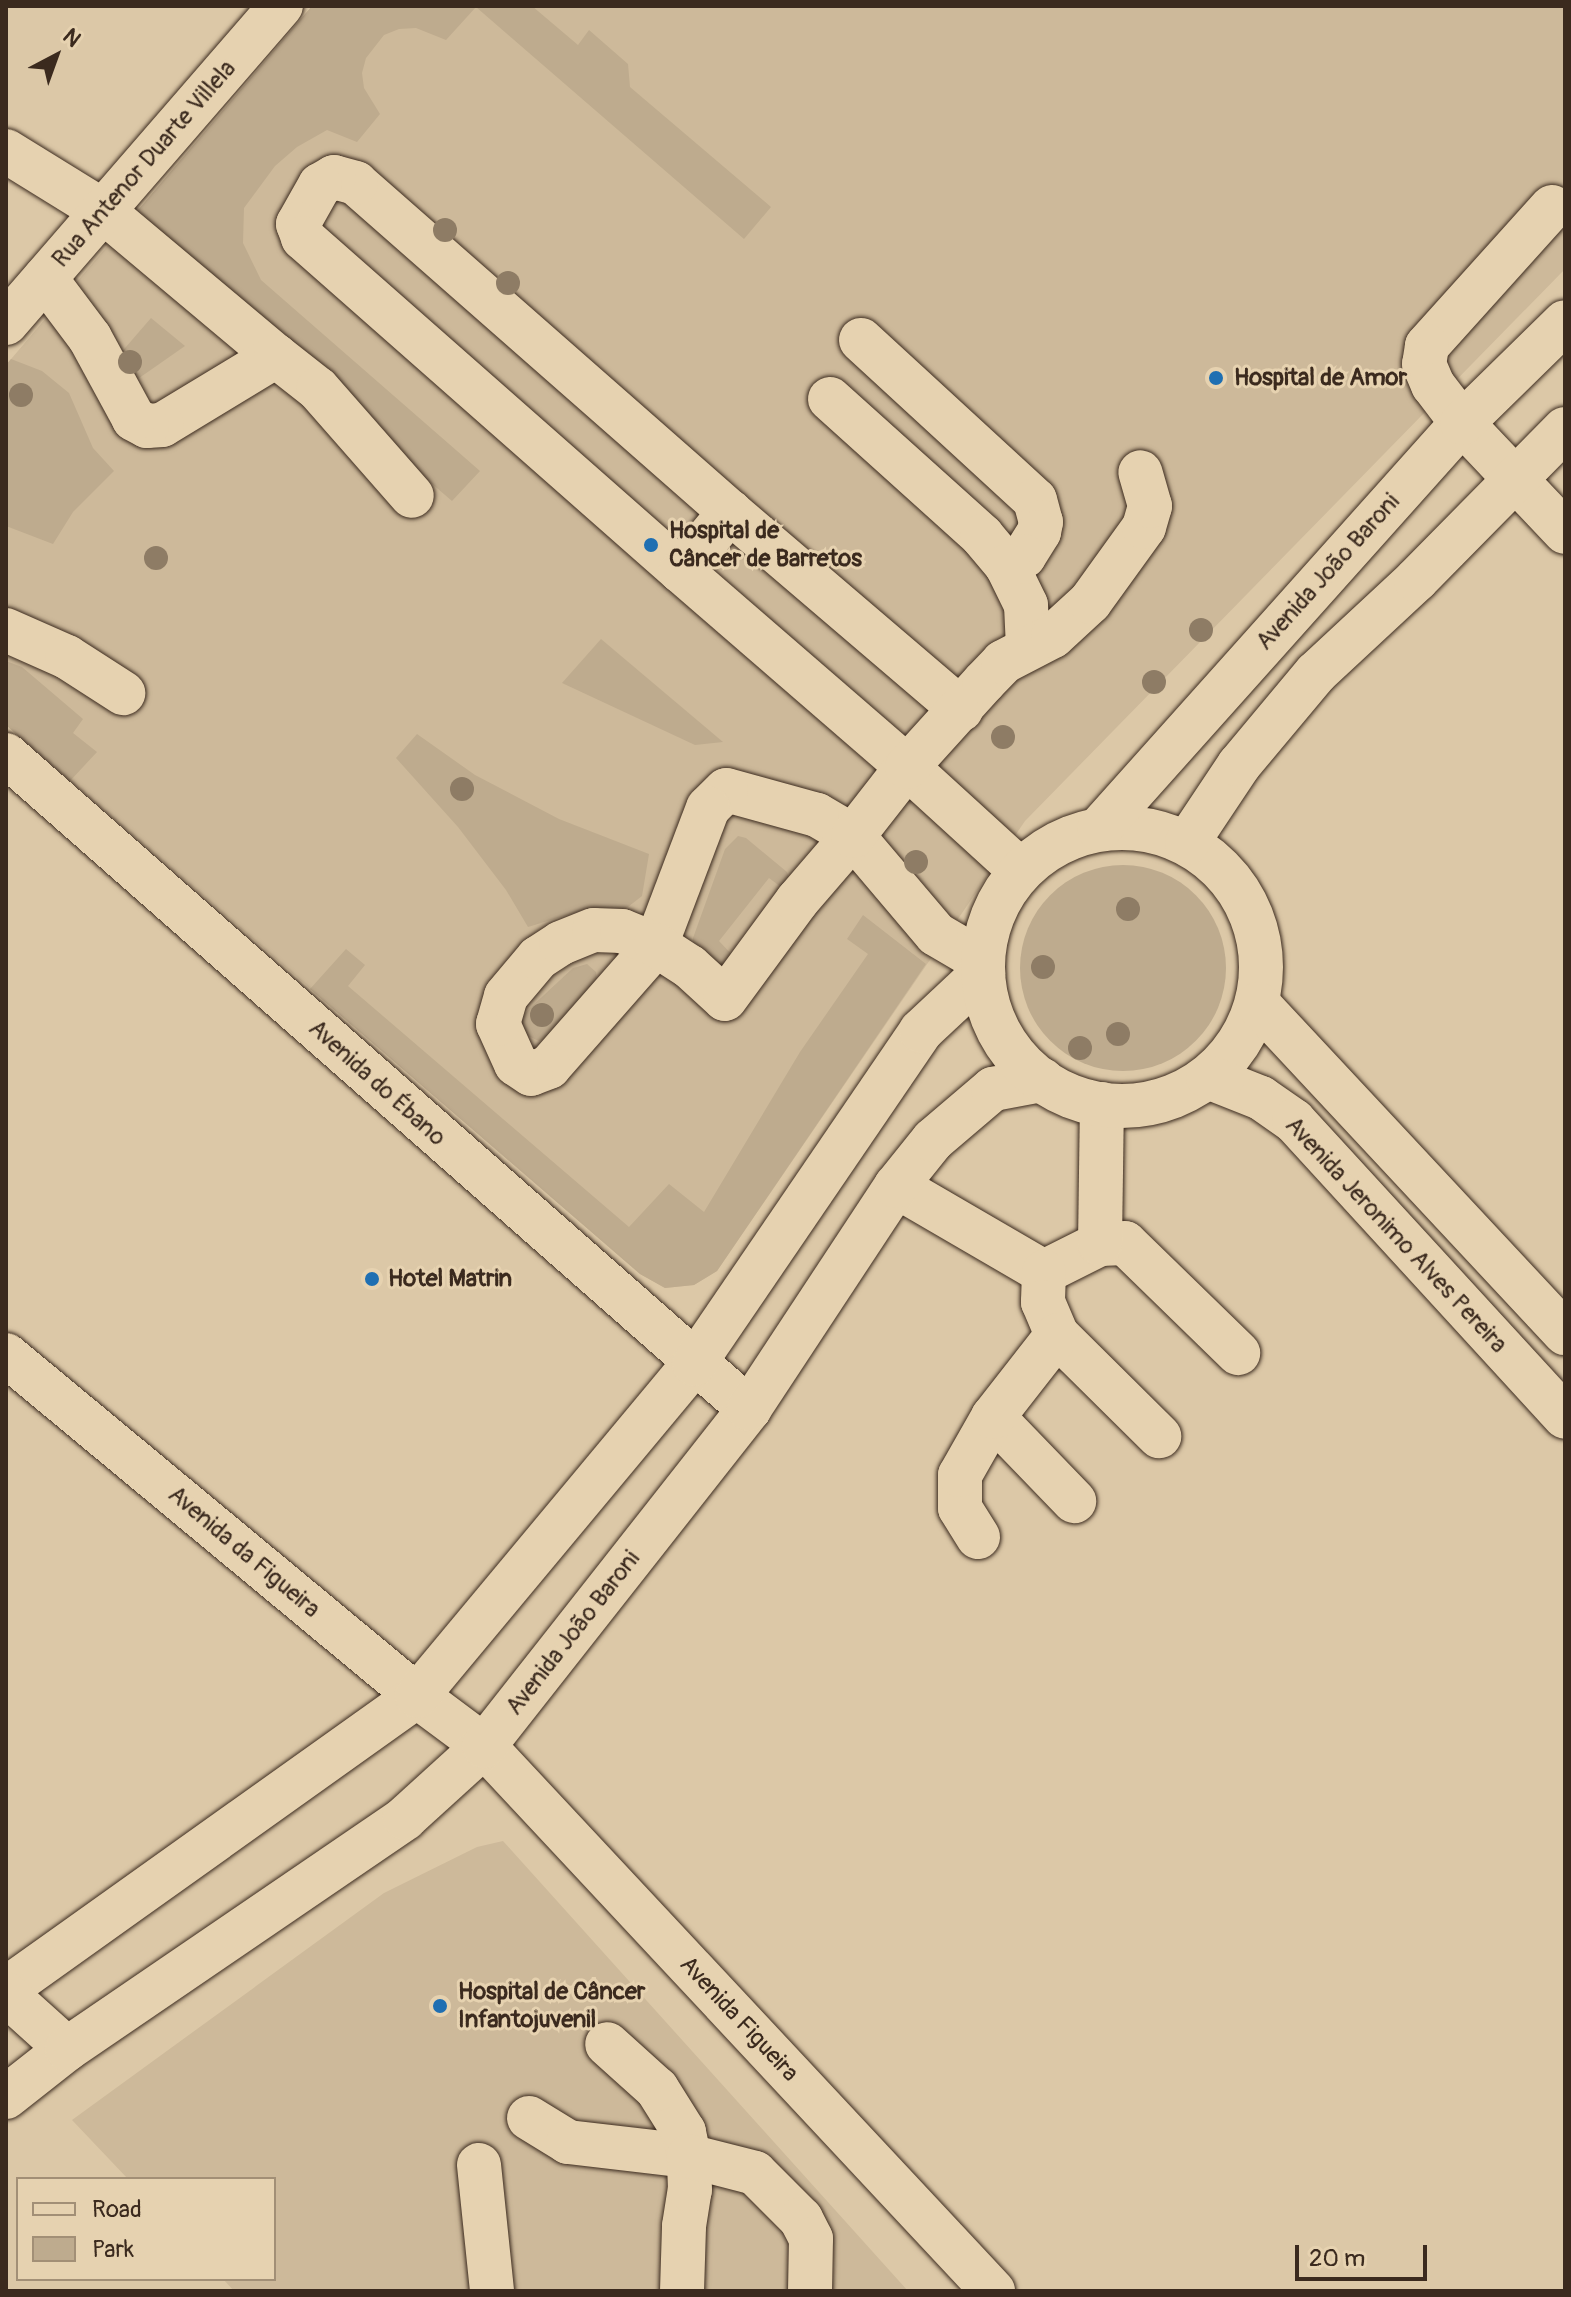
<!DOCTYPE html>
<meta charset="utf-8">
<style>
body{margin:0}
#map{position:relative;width:1571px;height:2297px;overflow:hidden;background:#dcc8a7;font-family:Pangolin,sans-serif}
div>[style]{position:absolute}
.built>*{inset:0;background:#cdb99a}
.green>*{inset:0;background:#beab8e}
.round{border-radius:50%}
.roads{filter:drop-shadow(0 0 2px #3b2a1e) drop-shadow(0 0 2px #3b2a1e)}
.minor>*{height:44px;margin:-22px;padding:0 22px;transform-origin:22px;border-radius:22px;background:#e6d2b0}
.major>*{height:44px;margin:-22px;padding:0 22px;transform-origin:22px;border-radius:22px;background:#e6d2b0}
.major>.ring{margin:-22px;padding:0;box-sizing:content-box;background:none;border:44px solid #e6d2b0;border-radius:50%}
.trees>*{width:24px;height:24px;margin:-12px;border-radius:50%;background:#8e7c65}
.dots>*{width:22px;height:22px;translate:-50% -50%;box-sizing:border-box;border:4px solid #e6d2b0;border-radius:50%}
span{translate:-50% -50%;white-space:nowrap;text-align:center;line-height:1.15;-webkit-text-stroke:6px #e6d2b0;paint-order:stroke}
.street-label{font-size:24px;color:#3b2a1e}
.poi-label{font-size:24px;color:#3b2a1e;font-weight:700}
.left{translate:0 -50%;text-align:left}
.frame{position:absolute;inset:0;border:8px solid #3b2a1e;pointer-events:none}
.legend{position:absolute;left:16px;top:2177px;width:260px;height:104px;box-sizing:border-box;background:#e6d2b0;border:2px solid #a28f76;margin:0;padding:10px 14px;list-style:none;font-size:24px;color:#3b2a1e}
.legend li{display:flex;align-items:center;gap:16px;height:40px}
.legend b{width:40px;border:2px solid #a28f76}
.north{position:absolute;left:16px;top:16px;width:80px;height:80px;-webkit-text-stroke:6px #e6d2b0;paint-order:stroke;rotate:41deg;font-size:22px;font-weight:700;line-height:32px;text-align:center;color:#3b2a1e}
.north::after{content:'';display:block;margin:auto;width:28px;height:36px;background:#3b2a1e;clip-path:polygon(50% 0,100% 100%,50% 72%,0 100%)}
.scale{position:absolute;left:1295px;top:2245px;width:132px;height:36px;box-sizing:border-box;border:4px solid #3b2a1e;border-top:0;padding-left:10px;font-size:24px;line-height:28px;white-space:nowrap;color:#3b2a1e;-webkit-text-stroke:6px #e6d2b0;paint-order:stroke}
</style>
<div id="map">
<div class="built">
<i style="clip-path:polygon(312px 6px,1565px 6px,1565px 269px,1025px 821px,717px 1271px,694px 1285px,665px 1288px,640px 1274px,6px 725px,6px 365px)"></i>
<i style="clip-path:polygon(503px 1841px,908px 2291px,234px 2291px,223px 2279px,274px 2279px,274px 2179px,128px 2179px,72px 2120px,384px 1893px,477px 1847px)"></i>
</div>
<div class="green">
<i style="clip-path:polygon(312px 6px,532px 6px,578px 45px,589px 30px,628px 64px,630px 87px,771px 207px,744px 239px,476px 7px,446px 40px,416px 28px,399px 29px,384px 35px,366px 58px,362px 73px,364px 88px,380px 114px,357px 142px,327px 130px,297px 147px,275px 166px,244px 208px,243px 243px,261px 280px,480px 471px,452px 501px,128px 222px)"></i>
<i style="clip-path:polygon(151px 318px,185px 346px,132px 383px,113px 362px)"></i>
<i style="clip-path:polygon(11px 359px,42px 371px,69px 393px,93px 448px,114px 471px,73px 512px,53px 544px,6px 526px,6px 365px)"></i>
<i style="clip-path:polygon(601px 639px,723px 742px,695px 745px,562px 683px)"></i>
<i style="clip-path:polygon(6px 661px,22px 667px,83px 719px,73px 733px,97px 752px,70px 781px,6px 725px)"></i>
<i style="clip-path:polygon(417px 734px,475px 775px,559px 819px,649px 854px,642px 896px,619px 914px,590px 908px,528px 927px,506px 890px,458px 827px,396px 758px)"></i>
<i style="clip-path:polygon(738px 836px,746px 838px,787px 872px,790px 881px,789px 893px,769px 878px,719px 941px,737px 960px,728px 974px,692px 959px,693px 938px,725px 849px)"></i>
<i class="round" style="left:1020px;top:865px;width:206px;height:206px"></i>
<i style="clip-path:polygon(863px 915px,926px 964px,717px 1271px,694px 1285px,665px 1288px,640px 1274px,310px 989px,346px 949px,365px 965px,348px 986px,629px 1227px,669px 1184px,704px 1212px,800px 1052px,868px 954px,847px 939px)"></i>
<i style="clip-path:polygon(587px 964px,596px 972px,597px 981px,552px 1036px,539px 1041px,526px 1035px,518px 1022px,530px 1008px,573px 968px)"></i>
</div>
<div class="roads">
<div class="minor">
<i style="left:6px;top:151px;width:114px;rotate:31.7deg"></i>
<i style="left:103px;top:211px;width:226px;rotate:40deg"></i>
<i style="left:276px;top:356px;width:133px;rotate:148.8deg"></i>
<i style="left:162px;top:425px;width:15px;rotate:176deg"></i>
<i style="left:147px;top:426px;width:15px;rotate:-152deg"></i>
<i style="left:134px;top:419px;width:92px;rotate:-118.5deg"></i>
<i style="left:90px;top:338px;width:75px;rotate:-126.9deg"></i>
<i style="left:1552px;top:207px;width:187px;rotate:132deg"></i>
<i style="left:1427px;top:346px;width:18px;rotate:99deg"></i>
<i style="left:1424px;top:364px;width:23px;rotate:67deg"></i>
<i style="left:1433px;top:385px;width:48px;rotate:52.7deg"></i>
<i style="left:1462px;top:423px;width:150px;rotate:46.6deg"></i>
<i style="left:6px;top:323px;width:420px;rotate:-49.1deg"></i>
<i style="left:861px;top:340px;width:236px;rotate:42.6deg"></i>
<i style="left:1035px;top:500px;width:23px;rotate:75deg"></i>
<i style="left:1041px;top:522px;width:10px;rotate:101deg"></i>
<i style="left:1039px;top:532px;width:28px;rotate:122deg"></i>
<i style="left:1024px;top:556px;width:20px;rotate:150deg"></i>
<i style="left:276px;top:356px;width:53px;rotate:38.2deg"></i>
<i style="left:318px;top:389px;width:142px;rotate:48.7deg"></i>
<i style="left:830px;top:399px;width:205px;rotate:42deg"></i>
<i style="left:982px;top:536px;width:39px;rotate:50deg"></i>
<i style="left:1007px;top:566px;width:43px;rotate:64deg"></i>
<i style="left:1026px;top:605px;width:42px;rotate:87.3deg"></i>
<i style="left:730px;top:512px;width:304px;rotate:40.5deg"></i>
<i style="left:681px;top:571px;width:77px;rotate:-50.3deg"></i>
<i style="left:730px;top:512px;width:498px;rotate:-138.7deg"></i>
<i style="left:356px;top:183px;width:23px;rotate:-165deg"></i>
<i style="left:334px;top:177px;width:16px;rotate:150deg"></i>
<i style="left:320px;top:185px;width:45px;rotate:119.4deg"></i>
<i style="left:298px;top:224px;width:15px;rotate:70deg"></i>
<i style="left:303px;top:238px;width:504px;rotate:41.38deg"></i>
<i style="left:681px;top:571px;width:299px;rotate:40.9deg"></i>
<i style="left:907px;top:767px;width:154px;rotate:42.4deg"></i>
<i style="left:6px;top:630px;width:67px;rotate:23.9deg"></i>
<i style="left:67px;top:657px;width:67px;rotate:32.7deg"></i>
<i style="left:6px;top:755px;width:990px;rotate:41.35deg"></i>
<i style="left:982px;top:961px;width:53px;rotate:-149.6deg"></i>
<i style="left:936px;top:934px;width:128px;rotate:-130.3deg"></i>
<i style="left:853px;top:836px;width:42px;rotate:-149.7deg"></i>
<i style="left:817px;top:815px;width:94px;rotate:-164.6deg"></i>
<i style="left:726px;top:790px;width:25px;rotate:135deg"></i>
<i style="left:708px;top:808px;width:147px;rotate:110.8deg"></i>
<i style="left:656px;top:945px;width:162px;rotate:131.3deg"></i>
<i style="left:549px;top:1067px;width:19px;rotate:159deg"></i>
<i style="left:531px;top:1074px;width:18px;rotate:-146deg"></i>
<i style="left:516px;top:1064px;width:44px;rotate:-114.2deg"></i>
<i style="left:498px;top:1024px;width:29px;rotate:-74deg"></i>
<i style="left:506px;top:996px;width:50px;rotate:-49.9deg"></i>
<i style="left:538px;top:958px;width:27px;rotate:-33deg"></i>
<i style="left:561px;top:943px;width:35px;rotate:-22deg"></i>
<i style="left:594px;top:930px;width:28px;rotate:2deg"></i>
<i style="left:622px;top:931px;width:37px;rotate:22deg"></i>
<i style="left:656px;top:945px;width:40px;rotate:32.9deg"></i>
<i style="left:690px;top:967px;width:47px;rotate:42.4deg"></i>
<i style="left:725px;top:999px;width:122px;rotate:-53.7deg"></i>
<i style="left:797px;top:901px;width:86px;rotate:-49.3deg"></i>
<i style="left:853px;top:836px;width:88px;rotate:-52deg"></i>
<i style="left:907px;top:767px;width:115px;rotate:-47.8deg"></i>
<i style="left:984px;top:682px;width:28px;rotate:-46deg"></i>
<i style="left:1003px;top:662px;width:56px;rotate:-27.5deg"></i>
<i style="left:1053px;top:636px;width:50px;rotate:-42.6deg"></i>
<i style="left:1090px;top:602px;width:92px;rotate:-54.2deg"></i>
<i style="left:1144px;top:527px;width:22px;rotate:-74deg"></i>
<i style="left:1150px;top:506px;width:35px;rotate:-106deg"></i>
<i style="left:896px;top:1186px;width:171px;rotate:30.2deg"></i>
<i style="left:1044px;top:1272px;width:63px;rotate:-26.6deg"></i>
<i style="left:1100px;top:1244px;width:25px;rotate:-2deg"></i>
<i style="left:1125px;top:1243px;width:158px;rotate:44.2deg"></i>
<i style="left:1100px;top:1244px;width:140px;rotate:-89.2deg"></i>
<i style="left:1044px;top:1272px;width:30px;rotate:92deg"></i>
<i style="left:1043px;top:1302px;width:36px;rotate:67deg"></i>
<i style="left:1057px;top:1335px;width:144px;rotate:44.7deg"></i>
<i style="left:6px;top:1355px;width:534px;rotate:39.68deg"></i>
<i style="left:417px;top:1696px;width:84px;rotate:36.7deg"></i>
<i style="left:484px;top:1746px;width:746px;rotate:46.96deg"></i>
<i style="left:993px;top:1417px;width:117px;rotate:46deg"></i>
<i style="left:978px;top:1537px;width:34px;rotate:-122deg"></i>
<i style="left:960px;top:1508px;width:33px;rotate:-90deg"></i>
<i style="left:960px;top:1475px;width:67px;rotate:-60.4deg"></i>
<i style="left:993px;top:1417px;width:104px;rotate:-52deg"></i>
<i style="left:6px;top:1989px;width:505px;rotate:-35.48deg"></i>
<i style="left:417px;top:1696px;width:432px;rotate:-50.2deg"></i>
<i style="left:694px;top:1364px;width:403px;rotate:-55.7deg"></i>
<i style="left:921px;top:1031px;width:85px;rotate:-43.1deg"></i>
<i style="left:6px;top:1994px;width:82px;rotate:42deg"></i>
<i style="left:6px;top:2097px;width:78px;rotate:-38.2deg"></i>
<i style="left:67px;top:2049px;width:409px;rotate:-34.3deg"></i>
<i style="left:405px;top:1818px;width:107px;rotate:-42.3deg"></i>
<i style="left:484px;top:1746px;width:429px;rotate:-51.8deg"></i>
<i style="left:749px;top:1409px;width:267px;rotate:-56.6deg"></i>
<i style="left:896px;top:1186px;width:59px;rotate:-51.2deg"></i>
<i style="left:933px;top:1140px;width:79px;rotate:-40.4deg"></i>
<i style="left:993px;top:1089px;width:50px;rotate:-10.4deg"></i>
<i style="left:529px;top:2118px;width:46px;rotate:31.6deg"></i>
<i style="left:568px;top:2142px;width:122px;rotate:6.6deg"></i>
<i style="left:689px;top:2156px;width:25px;rotate:-102deg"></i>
<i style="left:684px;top:2132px;width:51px;rotate:-122.1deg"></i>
<i style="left:657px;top:2089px;width:67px;rotate:-138deg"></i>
<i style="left:479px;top:2165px;width:127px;rotate:84.1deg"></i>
<i style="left:682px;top:2291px;width:65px;rotate:-88.2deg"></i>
<i style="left:684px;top:2226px;width:36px;rotate:-81deg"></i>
<i style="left:690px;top:2190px;width:34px;rotate:-92deg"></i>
<i style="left:689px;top:2156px;width:68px;rotate:14.4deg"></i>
<i style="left:755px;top:2173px;width:65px;rotate:45deg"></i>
<i style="left:801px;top:2219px;width:22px;rotate:63deg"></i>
<i style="left:811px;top:2239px;width:52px;rotate:91.1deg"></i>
</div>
<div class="major">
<i class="ring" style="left:983px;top:828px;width:234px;height:234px"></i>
<i style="left:1099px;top:829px;width:545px;rotate:-48.2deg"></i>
<i style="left:1462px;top:423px;width:144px;rotate:-44.4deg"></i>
<i style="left:1187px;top:843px;width:94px;rotate:-56.3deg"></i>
<i style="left:1239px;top:765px;width:120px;rotate:-50.1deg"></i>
<i style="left:1316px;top:673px;width:137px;rotate:-42.9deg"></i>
<i style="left:1416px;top:580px;width:212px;rotate:-45.4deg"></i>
<i style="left:1258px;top:1004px;width:450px;rotate:47deg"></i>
<i style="left:1208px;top:1077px;width:57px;rotate:21.6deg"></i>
<i style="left:1261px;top:1098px;width:40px;rotate:34.9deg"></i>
<i style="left:1294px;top:1121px;width:401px;rotate:47.5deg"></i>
</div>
</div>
<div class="trees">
<i style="left:445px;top:230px"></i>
<i style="left:508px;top:283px"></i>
<i style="left:130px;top:362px"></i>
<i style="left:21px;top:395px"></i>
<i style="left:156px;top:558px"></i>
<i style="left:1201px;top:630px"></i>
<i style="left:1154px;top:682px"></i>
<i style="left:1003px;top:737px"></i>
<i style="left:462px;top:789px"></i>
<i style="left:916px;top:862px"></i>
<i style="left:1128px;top:909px"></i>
<i style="left:1043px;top:967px"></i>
<i style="left:542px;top:1015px"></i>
<i style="left:1118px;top:1034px"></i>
<i style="left:1080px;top:1048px"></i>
</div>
<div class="dots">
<i style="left:1216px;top:378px;background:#1f6fb2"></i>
<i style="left:651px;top:545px;background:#1f6fb2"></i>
<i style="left:372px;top:1279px;background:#1f6fb2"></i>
<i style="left:440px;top:2006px;background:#1f6fb2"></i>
</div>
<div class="street-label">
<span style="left:144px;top:164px;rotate:-49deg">Rua Antenor Duarte Villela</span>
<span style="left:1328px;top:572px;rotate:-48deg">Avenida João Baroni</span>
<span style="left:377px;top:1083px;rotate:42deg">Avenida do Ébano</span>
<span style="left:1396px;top:1235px;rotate:47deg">Avenida Jeronimo Alves Pereira</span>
<span style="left:244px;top:1552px;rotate:40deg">Avenida da Figueira</span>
<span style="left:573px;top:1633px;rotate:-52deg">Avenida João Baroni</span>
<span style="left:739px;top:2019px;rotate:47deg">Avenida Figueira</span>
</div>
<div class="poi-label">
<span class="left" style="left:1234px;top:378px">Hospital de Amor</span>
<span class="left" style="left:669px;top:545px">Hospital de<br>Câncer de Barretos</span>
<span class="left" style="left:388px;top:1279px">Hotel Matrin</span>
<span class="left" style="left:458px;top:2006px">Hospital de Câncer<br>Infantojuvenil</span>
</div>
<div class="frame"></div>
<ul class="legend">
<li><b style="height:10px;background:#e6d2b0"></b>Road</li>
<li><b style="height:22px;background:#beab8e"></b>Park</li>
</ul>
<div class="north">N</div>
<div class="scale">20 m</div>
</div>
